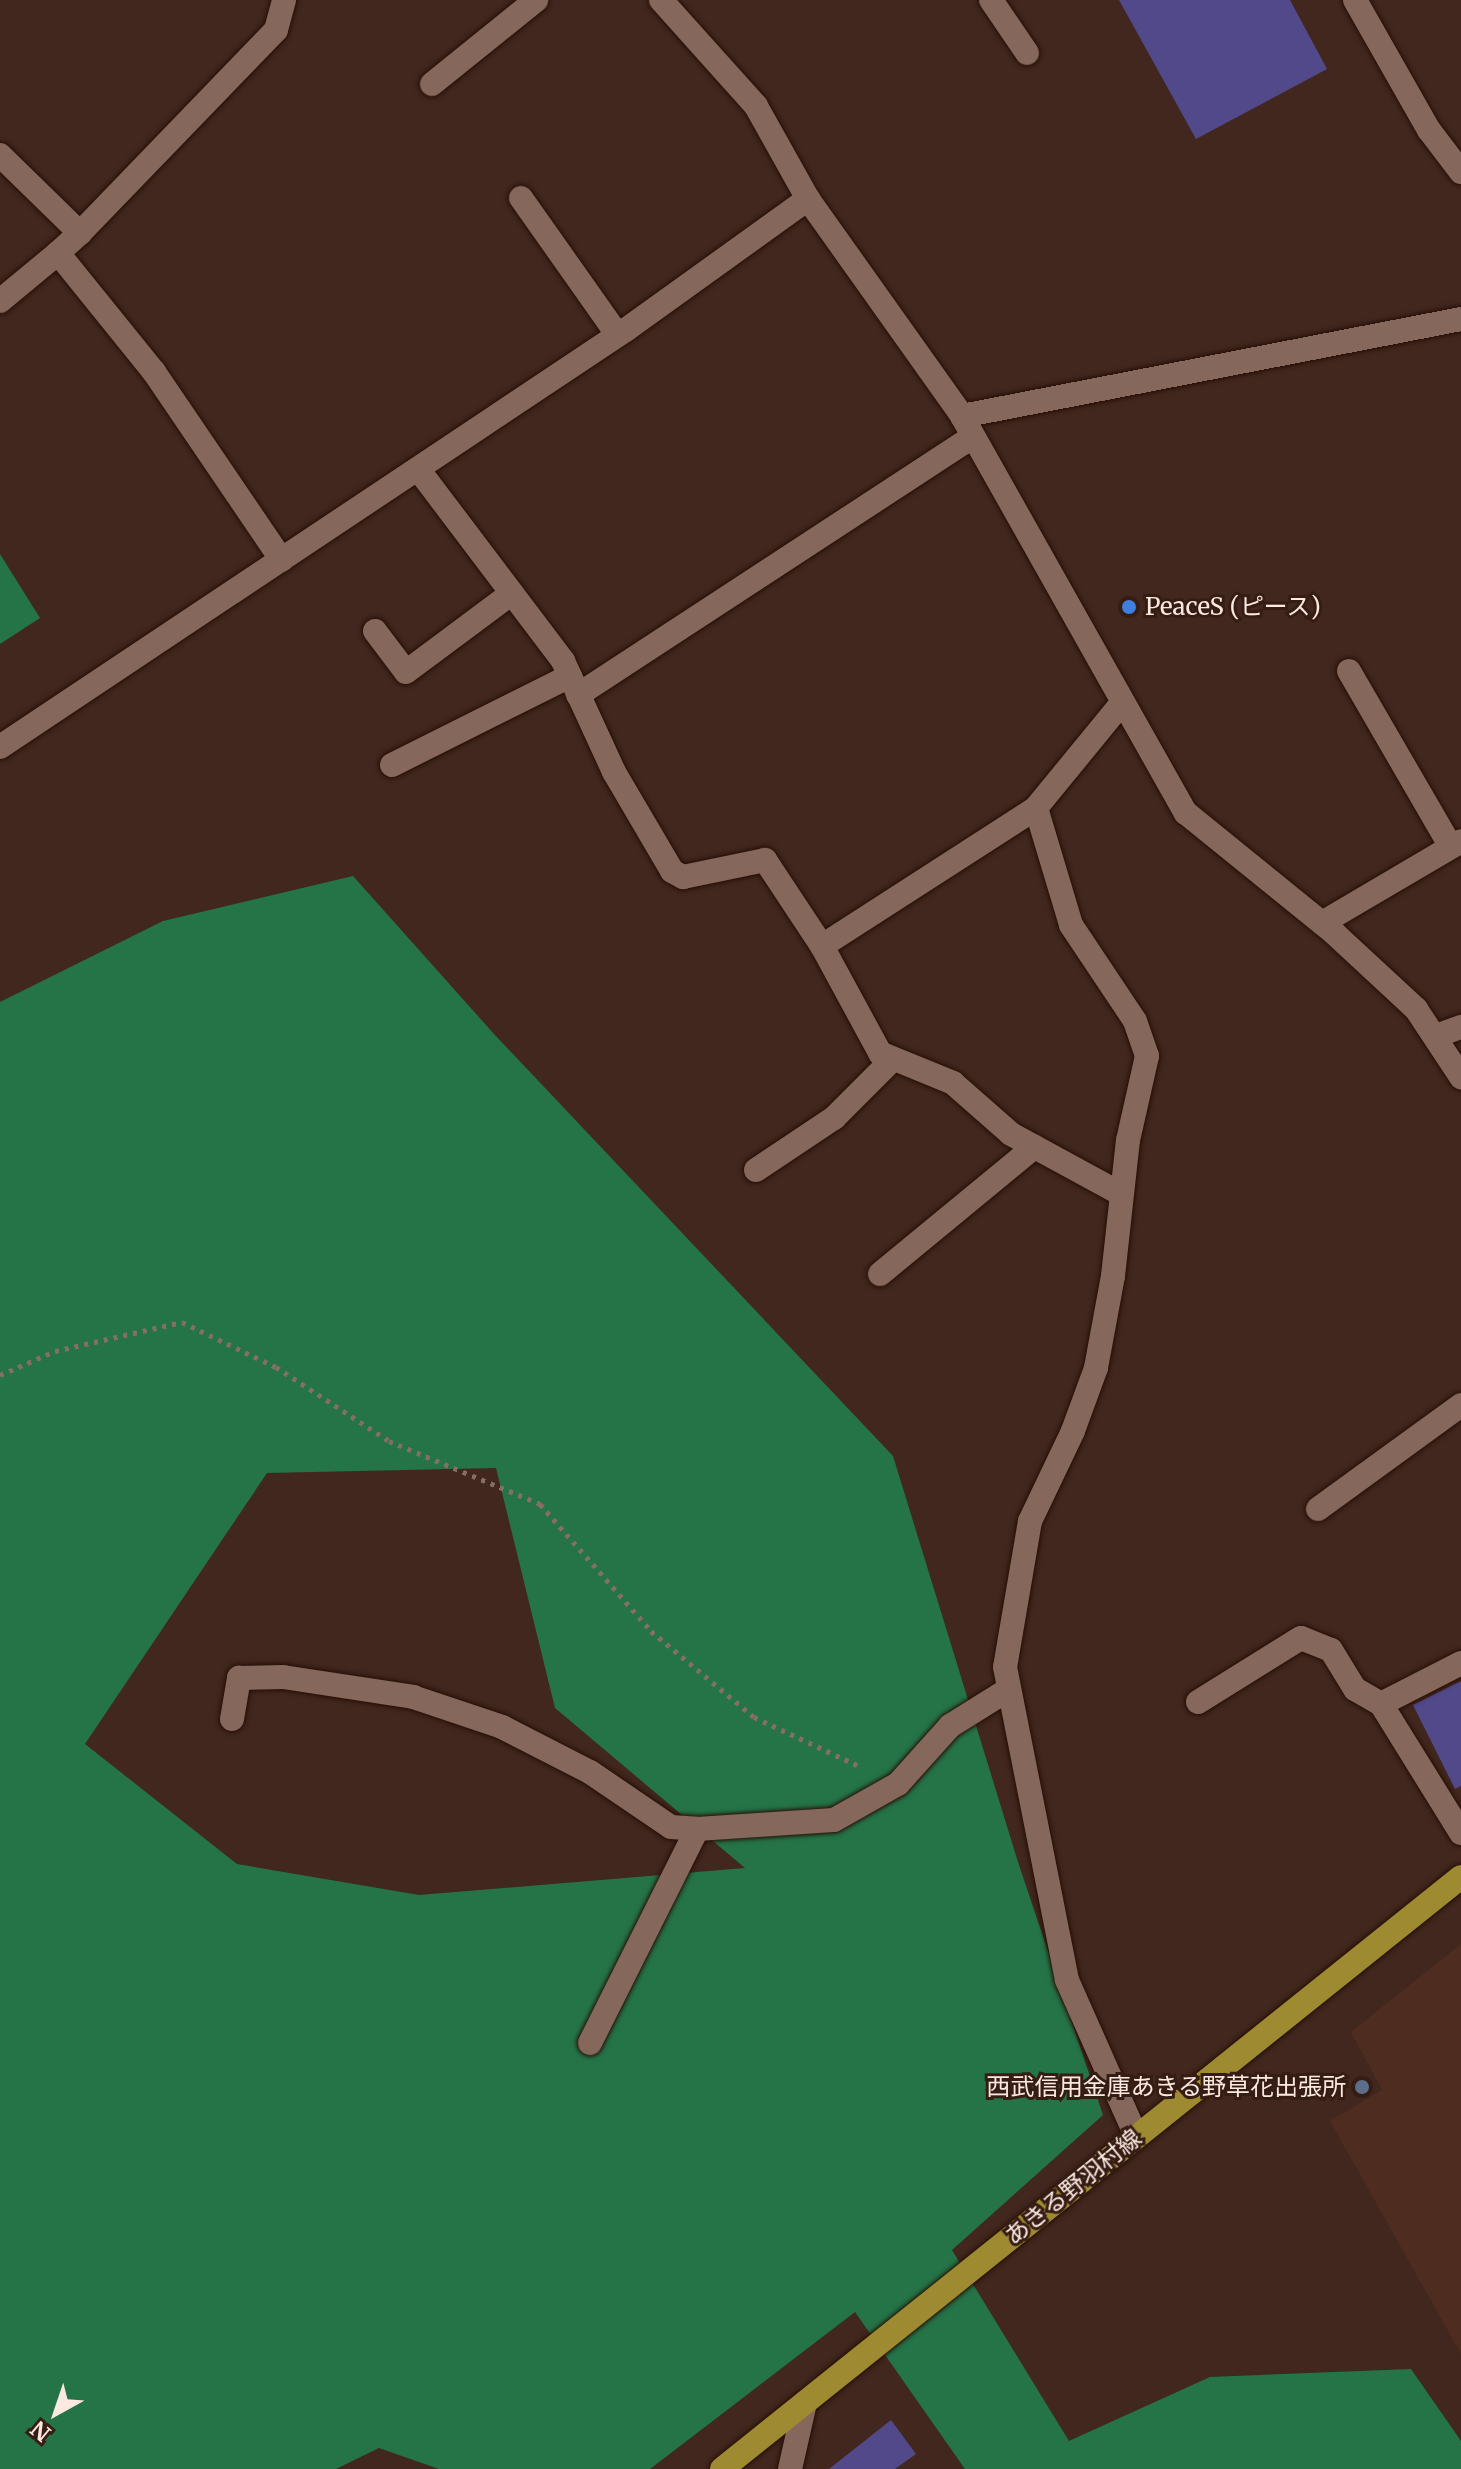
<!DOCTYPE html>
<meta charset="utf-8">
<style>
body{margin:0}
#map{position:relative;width:1461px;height:2469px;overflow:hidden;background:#41271d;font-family:Merriweather,"Noto Sans JP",serif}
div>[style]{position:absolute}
.built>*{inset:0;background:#4e2d20}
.forest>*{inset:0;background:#247448}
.building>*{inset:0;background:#52498a}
.path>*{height:5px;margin-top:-2.5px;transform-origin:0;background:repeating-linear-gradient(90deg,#856e65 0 4px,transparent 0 10px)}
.roads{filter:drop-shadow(0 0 2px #260f06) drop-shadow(0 0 2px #260f06)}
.minor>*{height:24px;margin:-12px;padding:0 12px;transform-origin:12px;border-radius:12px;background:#85675c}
.major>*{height:24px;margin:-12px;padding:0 12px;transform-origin:12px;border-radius:12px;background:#9e8a31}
.dots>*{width:22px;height:22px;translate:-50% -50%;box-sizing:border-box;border:4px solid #361d14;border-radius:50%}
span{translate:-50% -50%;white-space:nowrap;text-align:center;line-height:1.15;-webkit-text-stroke:6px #361d14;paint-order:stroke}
.poi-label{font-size:24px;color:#fae8e1}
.left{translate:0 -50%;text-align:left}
.right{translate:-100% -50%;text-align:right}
.street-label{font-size:24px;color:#fae8e1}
.north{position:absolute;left:16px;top:2373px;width:80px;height:80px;-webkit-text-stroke:6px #361d14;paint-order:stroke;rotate:220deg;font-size:22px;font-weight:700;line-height:32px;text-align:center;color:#fae8e1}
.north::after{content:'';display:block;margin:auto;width:28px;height:36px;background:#fae8e1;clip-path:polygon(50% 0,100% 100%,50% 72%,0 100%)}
</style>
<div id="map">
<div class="built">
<i style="clip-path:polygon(1461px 1944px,1461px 2354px,1330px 2121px,1382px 2090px,1351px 2032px)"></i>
</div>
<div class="forest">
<i style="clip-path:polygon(0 554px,40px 618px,0 644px)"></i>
<i style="clip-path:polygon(evenodd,353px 876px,494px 1034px,893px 1456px,1018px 1862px,1103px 2115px,952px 2250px,1069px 2441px,1210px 2377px,1411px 2369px,1461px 2441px,1461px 2469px,965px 2469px,855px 2312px,650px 2469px,439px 2469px,379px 2448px,336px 2469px,0 2469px,0 1002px,163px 921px,353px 876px,496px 1468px,555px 1708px,745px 1868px,419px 1895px,237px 1864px,85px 1744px,267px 1473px,496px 1468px)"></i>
</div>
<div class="building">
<i style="clip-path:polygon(1119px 0,1290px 0,1327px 69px,1196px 139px)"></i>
<i style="clip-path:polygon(1461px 1681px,1461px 1786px,1455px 1789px,1413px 1705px)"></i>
<i style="clip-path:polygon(891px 2420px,916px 2454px,895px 2469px,829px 2469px)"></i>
</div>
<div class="path">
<i style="left:0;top:1375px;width:60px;rotate:-23.6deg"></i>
<i style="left:55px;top:1351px;width:130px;rotate:-12.9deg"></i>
<i style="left:182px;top:1322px;width:104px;rotate:25.6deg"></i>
<i style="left:276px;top:1367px;width:135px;rotate:33.2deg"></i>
<i style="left:389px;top:1441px;width:164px;rotate:22.6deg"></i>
<i style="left:540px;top:1504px;width:169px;rotate:48.8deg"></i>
<i style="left:651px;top:1631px;width:134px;rotate:39.9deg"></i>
<i style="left:754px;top:1717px;width:118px;rotate:25deg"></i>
</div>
<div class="roads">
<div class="minor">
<i style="left:661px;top:0;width:142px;rotate:48.1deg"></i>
<i style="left:756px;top:106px;width:107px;rotate:60.8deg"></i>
<i style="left:808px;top:199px;width:266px;rotate:54.6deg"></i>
<i style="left:962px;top:416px;width:456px;rotate:60.6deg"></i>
<i style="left:1186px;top:813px;width:191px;rotate:39deg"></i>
<i style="left:1334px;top:933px;width:112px;rotate:42.8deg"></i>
<i style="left:1416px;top:1009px;width:82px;rotate:56.5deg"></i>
<i style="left:991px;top:0;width:64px;rotate:55.8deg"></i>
<i style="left:1355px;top:0;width:150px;rotate:60.4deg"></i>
<i style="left:1429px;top:130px;width:53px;rotate:52.7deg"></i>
<i style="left:432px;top:84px;width:134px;rotate:-38.9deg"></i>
<i style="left:0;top:155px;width:112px;rotate:44.3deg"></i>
<i style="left:80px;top:233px;width:30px;rotate:138deg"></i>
<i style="left:58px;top:253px;width:153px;rotate:51.1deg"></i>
<i style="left:154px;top:372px;width:227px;rotate:55.8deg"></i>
<i style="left:521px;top:198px;width:166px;rotate:54.8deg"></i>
<i style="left:80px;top:233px;width:282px;rotate:-46deg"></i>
<i style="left:276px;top:30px;width:31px;rotate:-75deg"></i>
<i style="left:0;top:301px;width:75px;rotate:-39.6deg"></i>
<i style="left:962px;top:416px;width:508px;rotate:-11deg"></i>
<i style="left:418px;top:469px;width:241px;rotate:52.9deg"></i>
<i style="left:563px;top:661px;width:122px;rotate:65.3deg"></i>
<i style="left:614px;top:772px;width:115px;rotate:59.6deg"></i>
<i style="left:672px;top:871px;width:13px;rotate:29deg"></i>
<i style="left:683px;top:877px;width:84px;rotate:-11.7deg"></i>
<i style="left:765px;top:860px;width:103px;rotate:56.5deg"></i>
<i style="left:822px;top:946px;width:122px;rotate:61.5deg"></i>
<i style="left:880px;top:1053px;width:79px;rotate:22.3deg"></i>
<i style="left:953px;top:1083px;width:77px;rotate:41.3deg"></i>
<i style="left:1011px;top:1134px;width:125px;rotate:28.6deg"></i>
<i style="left:375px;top:631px;width:51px;rotate:52.9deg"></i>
<i style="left:406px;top:672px;width:132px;rotate:-36.7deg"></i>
<i style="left:1349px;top:671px;width:203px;rotate:59.9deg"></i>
<i style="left:578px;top:695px;width:472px;rotate:-33.2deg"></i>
<i style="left:1121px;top:704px;width:134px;rotate:129.3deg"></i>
<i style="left:1036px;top:808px;width:122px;rotate:73.3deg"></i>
<i style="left:1071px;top:925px;width:115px;rotate:56.3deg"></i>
<i style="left:1135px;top:1021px;width:37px;rotate:71deg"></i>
<i style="left:1147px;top:1056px;width:86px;rotate:102.7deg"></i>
<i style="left:1128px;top:1140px;width:137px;rotate:96.3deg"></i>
<i style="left:1113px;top:1276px;width:94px;rotate:100.5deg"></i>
<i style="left:1096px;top:1368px;width:67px;rotate:110.1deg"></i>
<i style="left:1073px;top:1431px;width:100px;rotate:115.5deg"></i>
<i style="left:1030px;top:1521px;width:148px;rotate:99.7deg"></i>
<i style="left:1005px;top:1667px;width:319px;rotate:78.8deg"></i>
<i style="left:1067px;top:1980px;width:171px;rotate:66.1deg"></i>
<i style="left:0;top:747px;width:754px;rotate:-33.69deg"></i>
<i style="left:627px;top:329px;width:223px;rotate:-35.7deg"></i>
<i style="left:392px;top:765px;width:199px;rotate:-26.6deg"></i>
<i style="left:1322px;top:923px;width:161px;rotate:-30.5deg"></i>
<i style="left:822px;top:946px;width:255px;rotate:-32.8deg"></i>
<i style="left:1436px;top:1036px;width:27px;rotate:-20deg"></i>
<i style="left:756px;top:1170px;width:94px;rotate:-33.7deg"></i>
<i style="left:834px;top:1118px;width:83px;rotate:-45deg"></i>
<i style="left:880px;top:1274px;width:200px;rotate:-39.5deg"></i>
<i style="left:1318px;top:1509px;width:177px;rotate:-36deg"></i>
<i style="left:1198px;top:1702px;width:121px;rotate:-31.9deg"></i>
<i style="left:1301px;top:1638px;width:32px;rotate:22deg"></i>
<i style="left:1331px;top:1650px;width:46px;rotate:58.4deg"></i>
<i style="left:1355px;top:1689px;width:30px;rotate:30deg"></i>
<i style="left:1381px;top:1704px;width:152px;rotate:58.2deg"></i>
<i style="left:1381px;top:1704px;width:90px;rotate:-27.1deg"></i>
<i style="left:232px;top:1719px;width:42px;rotate:-80.3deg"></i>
<i style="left:239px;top:1678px;width:44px;rotate:-1.3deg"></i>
<i style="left:283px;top:1677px;width:132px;rotate:8.7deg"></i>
<i style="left:413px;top:1697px;width:94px;rotate:18.6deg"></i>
<i style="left:502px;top:1727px;width:99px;rotate:27.1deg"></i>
<i style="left:590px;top:1772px;width:98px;rotate:34.2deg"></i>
<i style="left:671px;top:1827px;width:26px;rotate:4deg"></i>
<i style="left:590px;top:2043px;width:239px;rotate:-63.4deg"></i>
<i style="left:697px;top:1829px;width:137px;rotate:-3.8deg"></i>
<i style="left:834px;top:1820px;width:73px;rotate:-29.4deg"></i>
<i style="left:898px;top:1784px;width:78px;rotate:-48.1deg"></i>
<i style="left:950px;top:1726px;width:66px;rotate:-32deg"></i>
<i style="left:790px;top:2469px;width:68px;rotate:-77.2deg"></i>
</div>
<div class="major">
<i style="left:722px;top:2469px;width:947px;rotate:-38.7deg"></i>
</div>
</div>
<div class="dots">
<i style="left:1129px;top:607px;background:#3f7fe0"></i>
<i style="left:1362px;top:2087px;background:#5c6f8a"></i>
</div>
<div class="poi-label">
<span class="left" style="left:1145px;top:607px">PeaceS (ピース)</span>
<span class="right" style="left:1346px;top:2087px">西武信用金庫あきる野草花出張所</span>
</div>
<div class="street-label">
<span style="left:1073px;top:2187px;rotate:-39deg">あきる野羽村線</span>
</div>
<div class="north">N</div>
</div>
